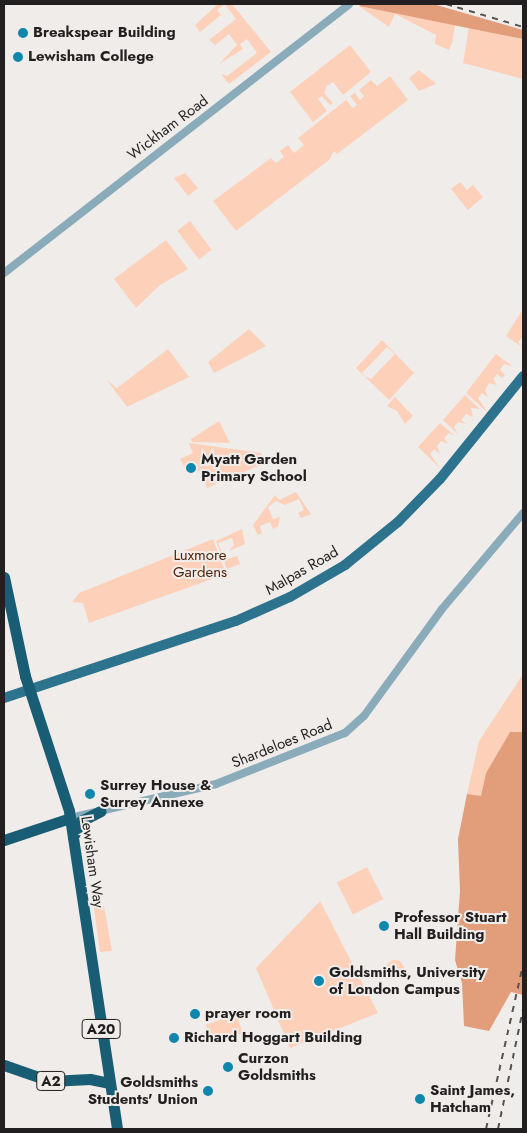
<!DOCTYPE html>
<style>
body{margin:0}
#map{position:relative;width:527px;height:1133px;overflow:hidden;background:#f0ecea;font-family:Jost,sans-serif}
div>[style]{position:absolute}
.green>*{inset:0;background:#fdd0b9;transform-origin:0 0}
.round{border-radius:50%}
.forest>*{inset:0;background:#e29e7b}
.minor>*{height:8px;margin:-4px;padding:0 4px;transform-origin:4px;border-radius:4px;background:#8aabba}
.major>*{height:10px;margin:-5px;padding:0 5px;transform-origin:5px;border-radius:5px;background:#2d738d}
.highway>*{height:11px;margin:-5.5px;padding:0 5.5px;transform-origin:5.5px;border-radius:5.5px;background:#195d75}
.rail>*{height:2px;margin-top:-1px;transform-origin:0;background:repeating-linear-gradient(90deg,#555252 0 6px,transparent 0 12px)}
.dots>*{width:14px;height:14px;translate:-50% -50%;box-sizing:border-box;border:2px solid #f0ecea;border-radius:50%}
span{translate:-50% -50%;white-space:nowrap;text-align:center;line-height:1.15;-webkit-text-stroke:4px #f0ecea;paint-order:stroke}
.shield-label span{padding:1px 4px;background:#f0ecea;border:1px solid;border-radius:4px;-webkit-text-stroke-width:0}
.shield-label{font-size:14px;color:#211f1f;font-weight:700}
.poi-label{font-size:15px;color:#211f1f;font-weight:700}
.left{translate:0 -50%;text-align:left}
.right{translate:-100% -50%;text-align:right}
.street-label{font-size:15px;color:#211f1f}
.park-label{font-size:15px;color:#50250b}
.frame{position:absolute;inset:0;border:5px solid #211f1f;pointer-events:none}
</style>
<div id="map">
<div class="green">
<i style="clip-path:polygon(218px 4px,232px 4px,271px 52px,229px 84px,221px 74px,227px 76px,257px 53px,247px 39px,240px 44px,243px 49px,219px 64px,237px 45px,229px 34px,215px 45px,209px 40px,236px 19px,225px 4px,217px 10px,221px 15px,200px 32px,195px 25px)"></i>
<i style="clip-path:polygon(359px 6px,455px 25px,452px 43px,449px 50px,435px 44px,436px 35px,395px 14px,389px 27px)"></i>
<i style="clip-path:polygon(469px 27px,523px 39px,523px 79px,463px 63px)"></i>
<i style="clip-path:polygon(350px 45px,371px 72px,343px 95px,333px 82px,327px 86px,324px 93px,333px 103px,330px 105px,322px 96px,318px 99px,327px 111px,313px 122px,290px 92px)"></i>
<i style="clip-path:polygon(419px 70px,434px 82px,436px 84px,419px 91px,409px 78px)"></i>
<i style="clip-path:polygon(390px 76px,408px 100px,337px 154px,334px 151px,329px 160px,236px 231px,213px 201px,267px 161px,271px 158px,276px 163px,284px 157px,280px 151px,288px 145px,294px 153px,304px 145px,298px 138px,346px 100px,353px 108px,357px 105px,350px 96px,355px 93px,360px 100px,364px 96px,359px 90px,371px 80px,377px 86px)"></i>
<i style="clip-path:polygon(185px 173px,198px 188px,188px 196px,174px 178px)"></i>
<i style="clip-path:polygon(460px 182px,467px 190px,473px 185px,483px 197px,468px 210px,451px 189px)"></i>
<i style="left:190px;top:221px;width:36px;height:16px;rotate:53deg"></i>
<i style="clip-path:polygon(166px 240px,188px 269px,160px 285px,136px 308px,114px 279px)"></i>
<i style="clip-path:polygon(523px 309px,523px 337px,518px 342px,522px 347px,506px 336px)"></i>
<i style="clip-path:polygon(249px 329px,266px 346px,214px 373px,208px 362px)"></i>
<i style="clip-path:polygon(evenodd,382px 340px,414px 373px,389px 400px,356px 368px,382px 340px,387px 347px,395px 354px,371px 379px,366px 377px,362px 373px,387px 347px)"></i>
<i style="clip-path:polygon(168px 349px,189px 377px,127px 407px,107px 380px,117px 388px)"></i>
<i style="clip-path:polygon(496px 354px,512px 366px,504px 364px,500px 370px,505px 375px,502px 378px,497px 374px,493px 379px,497px 385px,489px 383px,485px 390px,488px 397px,482px 393px,478px 398px,488px 413px,466px 393px)"></i>
<i style="clip-path:polygon(465px 395px,480px 409px,471px 408px,473px 417px,466px 414px,461px 420px,466px 424px,458px 422px,454px 427px,458px 434px,443px 420px)"></i>
<i style="clip-path:polygon(395px 397px,413px 416px,405px 424px,397px 411px,387px 406px)"></i>
<i style="clip-path:polygon(219px 421px,230px 443px,192px 442px,191px 439px)"></i>
<i style="clip-path:polygon(440px 423px,455px 436px,449px 433px,444px 438px,448px 444px,441px 441px,437px 446px,440px 454px,434px 449px,430px 454px,440px 468px,418px 447px)"></i>
<i style="clip-path:polygon(189px 443px,261px 453px,264px 459px,258px 466px,207px 488px,201px 470px,189px 475px,180px 459px,193px 453px)"></i>
<i style="clip-path:polygon(296px 492px,311px 514px,301px 518px,298px 513px,304px 510px,299px 499px,285px 505px,276px 501px,268px 507px,273px 519px,280px 517px,278px 526px,273px 529px,270px 522px,260px 526px,262px 533px,258px 535px,253px 525px,275px 495px,279px 500px)"></i>
<i style="clip-path:polygon(242px 529px,245px 544px,229px 551px,234px 545px,232px 538px,218px 543px,225px 560px,237px 556px,240px 564px,227px 569px,216px 541px)"></i>
<i style="clip-path:polygon(213px 539px,226px 574px,89px 623px,83px 603px,72px 602px,79px 593px)"></i>
<i style="clip-path:polygon(523px 674px,523px 732px,510px 732px,486px 773px,481px 797px,467px 794px,479px 741px)"></i>
<i style="left:367px;top:867px;width:36px;height:34px;rotate:63deg"></i>
<i style="clip-path:polygon(320px 901px,378px 1013px,290px 1048px,256px 968px)"></i>
<i style="clip-path:polygon(104px 906px,112px 951px,100px 952px,94px 908px)"></i>
<i class="round" style="left:386px;top:960px;width:18px;height:18px"></i>
<i style="left:236px;top:1014px;width:20px;height:32px;rotate:70deg"></i>
</div>
<div class="forest">
<i style="clip-path:polygon(362px 4px,433px 4px,523px 30px,523px 39px,359px 6px)"></i>
<i style="clip-path:polygon(510px 732px,523px 732px,523px 995px,511px 992px,489px 1031px,464px 1026px,462px 983px,455px 960px,460px 891px,458px 839px,467px 794px,481px 796px,486px 773px)"></i>
</div>
<div class="minor">
<i style="left:4px;top:273px;width:437px;rotate:-37.9deg"></i>
<i style="left:70px;top:818px;width:150px;rotate:-13.1deg"></i>
<i style="left:216px;top:784px;width:139px;rotate:-21.6deg"></i>
<i style="left:345px;top:733px;width:25px;rotate:-42deg"></i>
<i style="left:364px;top:716px;width:132px;rotate:-53.9deg"></i>
<i style="left:442px;top:609px;width:126px;rotate:-49.8deg"></i>
</div>
<div class="major">
<i style="left:4px;top:698px;width:244px;rotate:-18.4deg"></i>
<i style="left:236px;top:621px;width:59px;rotate:-24deg"></i>
<i style="left:290px;top:597px;width:64px;rotate:-30.2deg"></i>
<i style="left:345px;top:565px;width:68px;rotate:-39.1deg"></i>
<i style="left:398px;top:522px;width:60px;rotate:-45.7deg"></i>
<i style="left:440px;top:479px;width:132px;rotate:-51.1deg"></i>
</div>
<div class="highway">
<i style="left:4px;top:577px;width:101px;rotate:78deg"></i>
<i style="left:25px;top:676px;width:142px;rotate:71.9deg"></i>
<i style="left:69px;top:811px;width:322px;rotate:81.4deg"></i>
<i style="left:73px;top:837px;width:18px;rotate:-63deg"></i>
<i style="left:81px;top:821px;width:22px;rotate:-27deg"></i>
<i style="left:4px;top:840px;width:70px;rotate:-18.4deg"></i>
<i style="left:4px;top:1065px;width:49px;rotate:19.2deg"></i>
<i style="left:50px;top:1081px;width:40px;rotate:-2.9deg"></i>
<i style="left:90px;top:1079px;width:19px;rotate:12deg"></i>
</div>
<div class="rail">
<i style="left:446px;top:4px;width:80px;rotate:16.6deg"></i>
<i style="left:486px;top:1129px;width:168px;rotate:-77.3deg"></i>
<i style="left:498px;top:1129px;width:123px;rotate:-78.2deg"></i>
</div>
<div class="dots">
<i style="left:23px;top:33px;background:#0f86ab"></i>
<i style="left:18px;top:57px;background:#0f86ab"></i>
<i style="left:191px;top:468px;background:#0f86ab"></i>
<i style="left:90px;top:794px;background:#0f86ab"></i>
<i style="left:384px;top:926px;background:#0f86ab"></i>
<i style="left:319px;top:981px;background:#0f86ab"></i>
<i style="left:195px;top:1014px;background:#0f86ab"></i>
<i style="left:174px;top:1038px;background:#0f86ab"></i>
<i style="left:228px;top:1067px;background:#0f86ab"></i>
<i style="left:208px;top:1091px;background:#0f86ab"></i>
<i style="left:420px;top:1099px;background:#0f86ab"></i>
</div>
<div class="shield-label">
<span style="left:101px;top:1029px">A20</span>
<span style="left:51px;top:1081px">A2</span>
</div>
<div class="poi-label">
<span class="left" style="left:33px;top:33px">Breakspear Building</span>
<span class="left" style="left:28px;top:57px">Lewisham College</span>
<span class="left" style="left:201px;top:468px">Myatt Garden<br>Primary School</span>
<span class="left" style="left:100px;top:794px">Surrey House &amp;<br>Surrey Annexe</span>
<span class="left" style="left:394px;top:926px">Professor Stuart<br>Hall Building</span>
<span class="left" style="left:329px;top:981px">Goldsmiths, University<br>of London Campus</span>
<span class="left" style="left:205px;top:1014px">prayer room</span>
<span class="left" style="left:184px;top:1038px">Richard Hoggart Building</span>
<span class="left" style="left:238px;top:1067px">Curzon<br>Goldsmiths</span>
<span class="right" style="left:198px;top:1091px">Goldsmiths<br>Students' Union</span>
<span class="left" style="left:430px;top:1099px">Saint James,<br>Hatcham</span>
</div>
<div class="street-label">
<span style="left:168px;top:128px;rotate:-37deg">Wickham Road</span>
<span style="left:302px;top:571px;rotate:-30deg">Malpas Road</span>
<span style="left:282px;top:744px;rotate:-22deg">Shardeloes Road</span>
<span style="left:92px;top:862px;rotate:82deg">Lewisham Way</span>
</div>
<div class="park-label">
<span style="left:200px;top:564px">Luxmore<br>Gardens</span>
</div>
<div class="frame"></div>
</div>
